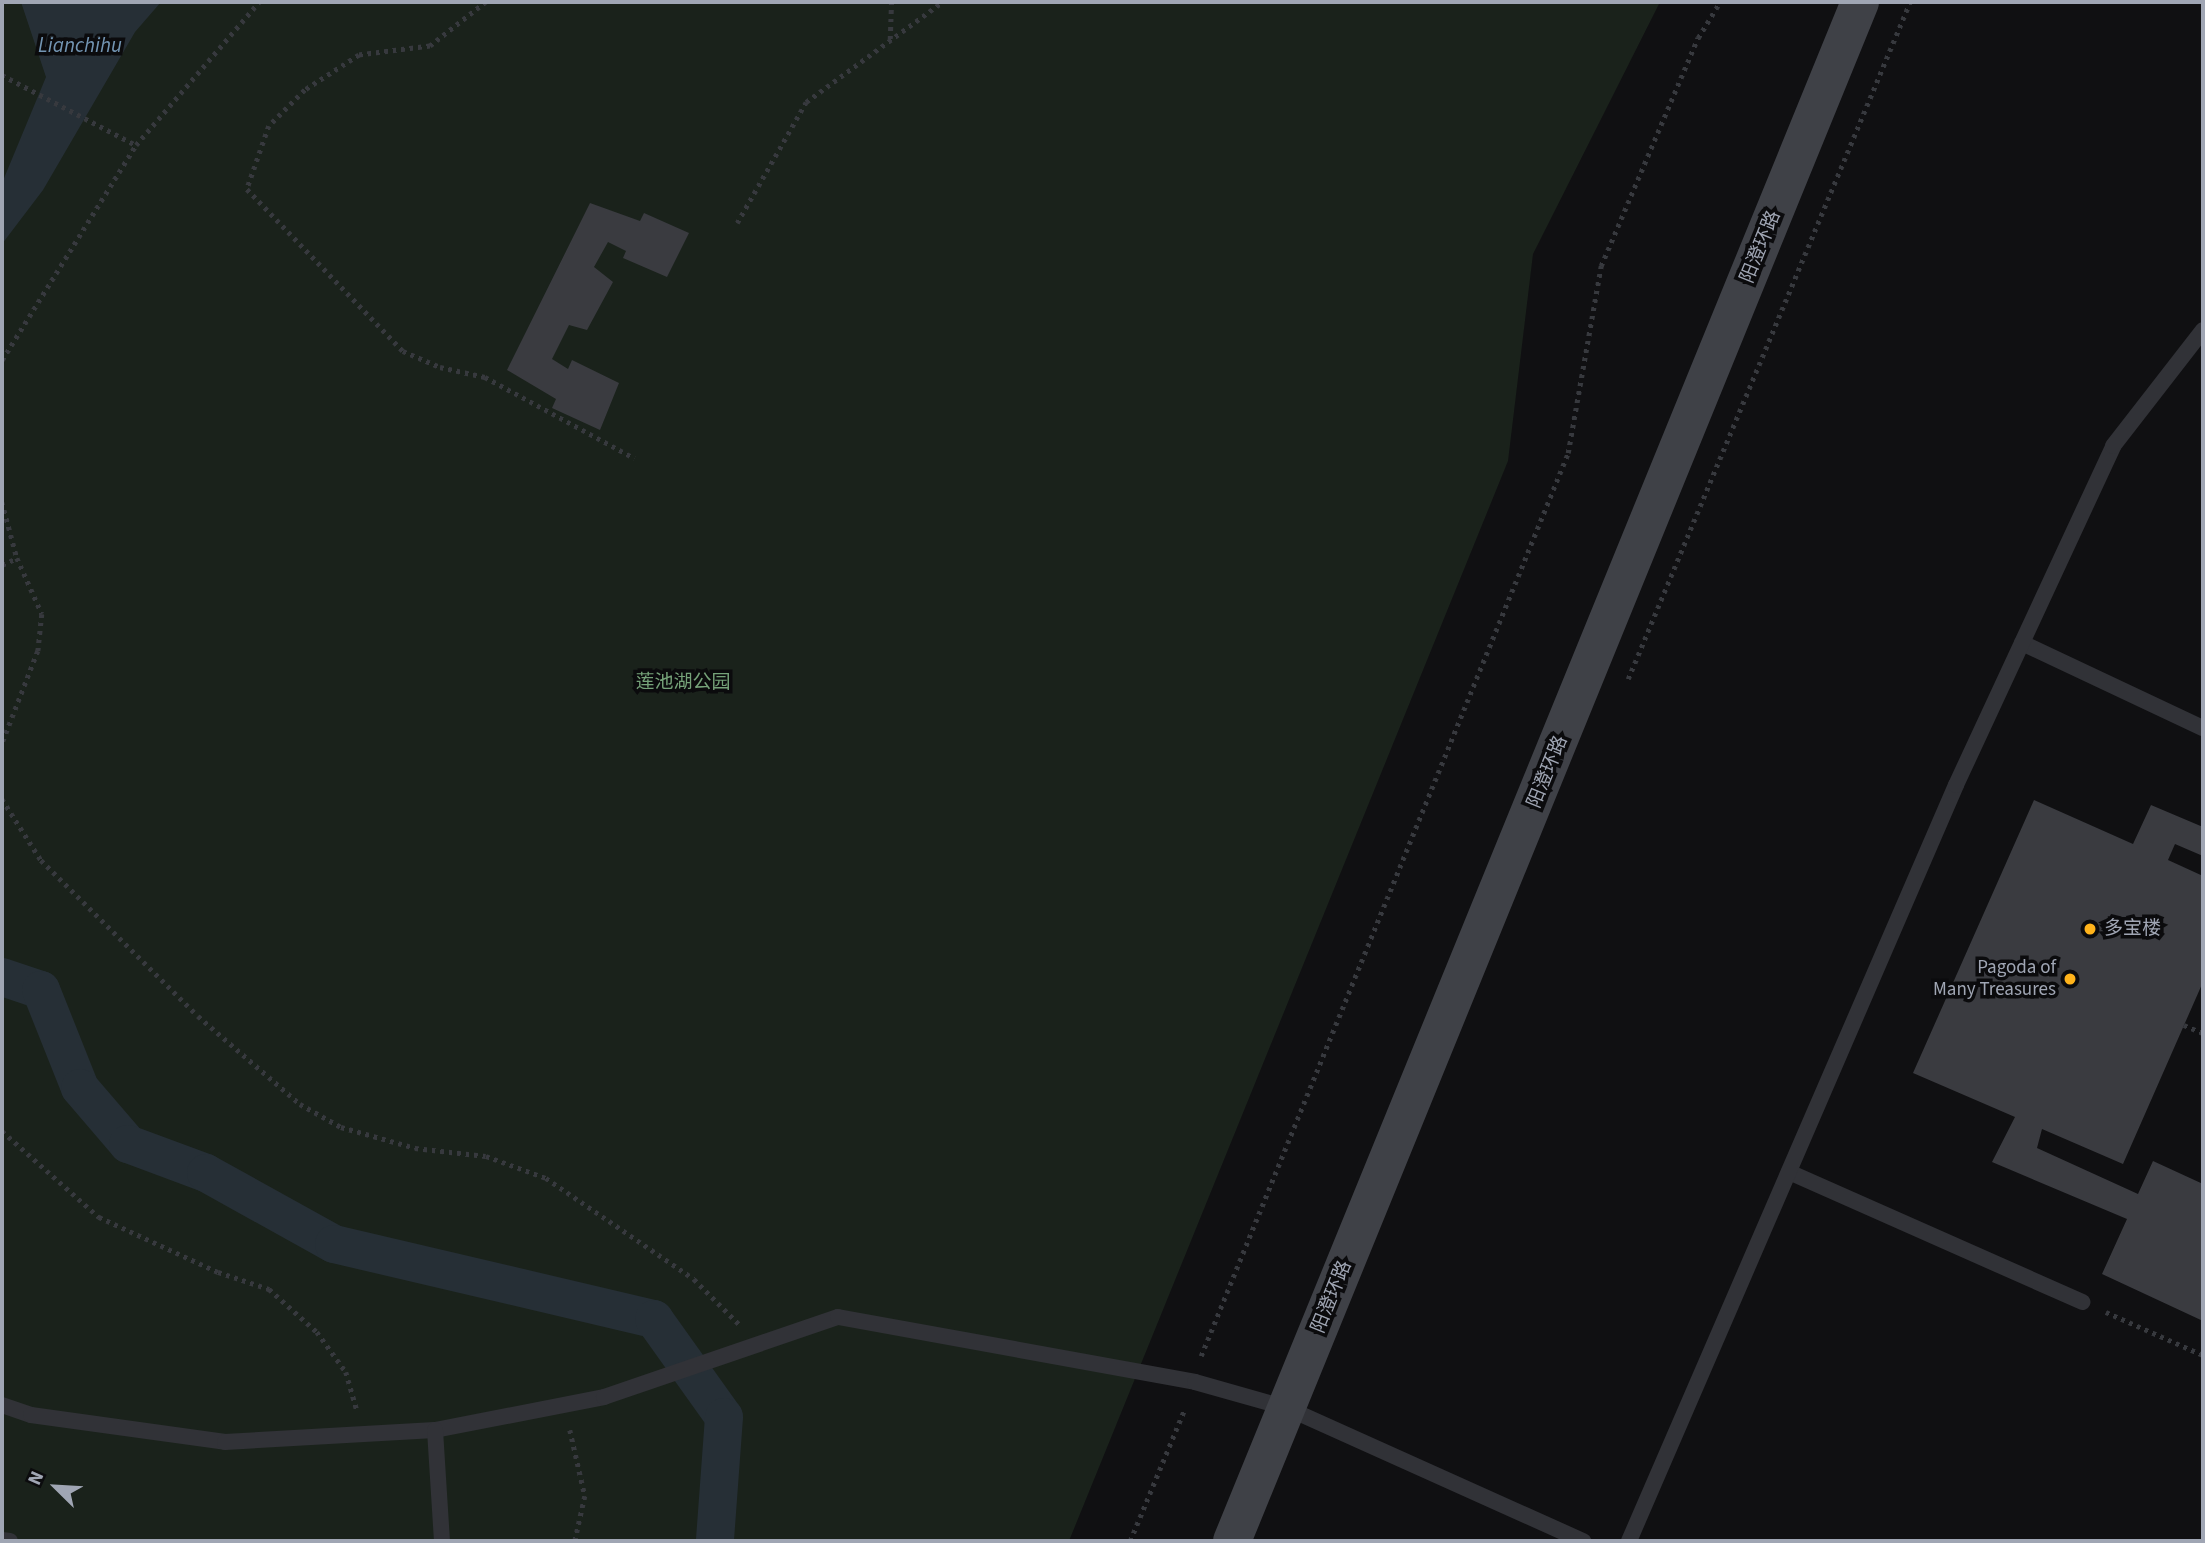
<!DOCTYPE html>
<meta charset="utf-8">
<style>
body{margin:0}
#map{position:relative;width:2205px;height:1543px;overflow:hidden;background:#101012;font-family:"Source Sans 3","Noto Sans SC",sans-serif}
div>[style]{position:absolute}
.green>*{inset:0;background:#1a221b}
.water>*{inset:0;background:#262f36}
.canal>*{height:38px;margin:-19px;padding:0 19px;transform-origin:19px;border-radius:19px;background:#262f36}
.building>*{inset:0;background:#3a3b40}
.path>*{height:4.5px;margin-top:-2.25px;transform-origin:0;background:repeating-linear-gradient(90deg,#37393e 0 3.5px,transparent 0 8.5px)}
.lane>*{height:16px;margin:-8px;padding:0 8px;transform-origin:8px;border-radius:8px;background:#313237}
.secondary>*{height:38px;margin:-19px;padding:0 19px;transform-origin:19px;border-radius:19px;background:#3f4147}
.dots>*{width:19px;height:19px;translate:-50% -50%;box-sizing:border-box;border:4px solid #0b0b0d;border-radius:50%}
span{translate:-50% -50%;white-space:nowrap;text-align:center;line-height:1.15;-webkit-text-stroke:7px #0b0b0d;paint-order:stroke}
.street-label{font-size:19px;color:#a0a6b4}
.park-label{font-size:19px;color:#75a178}
.poi-label{font-size:19px;color:#a0a6b4}
.left{translate:0 -50%;text-align:left}
.right{translate:-100% -50%;text-align:right}
.water-label{font-size:21px;color:#7395b3;font-style:italic}
.frame{position:absolute;inset:0;border:4px solid #a0a6b4;pointer-events:none}
.north{position:absolute;left:21px;top:1452px;width:70px;height:70px;-webkit-text-stroke:5px #0b0b0d;paint-order:stroke;rotate:294deg;font-size:19px;font-weight:700;line-height:28px;text-align:center;color:#a0a6b4}
.north::after{content:'';display:block;margin:auto;width:24px;height:32px;background:#a0a6b4;clip-path:polygon(50% 0,100% 100%,50% 72%,0 100%)}
</style>
<div id="map">
<div class="green">
<i style="clip-path:polygon(2px 2px,1660px 2px,1533px 254px,1508px 461px,1069px 1541px,2px 1541px)"></i>
</div>
<div class="water">
<i style="clip-path:polygon(21px 2px,161px 2px,135px 32px,43px 190px,2px 244px,2px 183px,46px 77px)"></i>
</div>
<div class="canal">
<i style="left:2px;top:977px;width:41px;rotate:18.4deg"></i>
<i style="left:41px;top:990px;width:105px;rotate:68.3deg"></i>
<i style="left:80px;top:1088px;width:74px;rotate:49.4deg"></i>
<i style="left:128px;top:1144px;width:83px;rotate:20.4deg"></i>
<i style="left:206px;top:1173px;width:146px;rotate:29deg"></i>
<i style="left:334px;top:1244px;width:329px;rotate:13.2deg"></i>
<i style="left:654px;top:1319px;width:120px;rotate:54.5deg"></i>
<i style="left:724px;top:1417px;width:124px;rotate:94.2deg"></i>
</div>
<div class="building">
<i style="clip-path:polygon(590px 203px,640px 221px,644px 213px,689px 233px,667px 277px,623px 258px,626px 251px,608px 242px,594px 267px,613px 282px,587px 330px,569px 325px,552px 359px,568px 369px,572px 360px,619px 383px,600px 430px,552px 408px,556px 399px,507px 370px)"></i>
<i style="clip-path:polygon(2034px 800px,2133px 844px,2151px 805px,2203px 827px,2203px 856px,2175px 844px,2168px 860px,2203px 876px,2203px 982px,2123px 1164px,2042px 1129px,2037px 1148px,2138px 1194px,2153px 1161px,2203px 1184px,2203px 1321px,2102px 1274px,2127px 1219px,1992px 1162px,2015px 1117px,1913px 1073px)"></i>
</div>
<div class="path">
<i style="left:486px;top:2px;width:71px;rotate:141.8deg"></i>
<i style="left:430px;top:46px;width:72px;rotate:172.8deg"></i>
<i style="left:359px;top:55px;width:64px;rotate:147.1deg"></i>
<i style="left:305px;top:90px;width:51px;rotate:135deg"></i>
<i style="left:269px;top:126px;width:67px;rotate:109.2deg"></i>
<i style="left:247px;top:189px;width:225px;rotate:46.1deg"></i>
<i style="left:403px;top:351px;width:40px;rotate:23.4deg"></i>
<i style="left:440px;top:367px;width:46px;rotate:12.5deg"></i>
<i style="left:485px;top:377px;width:170px;rotate:28.5deg"></i>
<i style="left:890px;top:39px;width:37px;rotate:-88deg"></i>
<i style="left:2px;top:75px;width:151px;rotate:27.6deg"></i>
<i style="left:737px;top:223px;width:139px;rotate:-60.3deg"></i>
<i style="left:806px;top:102px;width:169px;rotate:-36.3deg"></i>
<i style="left:2px;top:360px;width:253px;rotate:-58.1deg"></i>
<i style="left:136px;top:145px;width:189px;rotate:-49.3deg"></i>
<i style="left:2px;top:502px;width:58px;rotate:75deg"></i>
<i style="left:17px;top:558px;width:61px;rotate:65.9deg"></i>
<i style="left:42px;top:614px;width:37px;rotate:96deg"></i>
<i style="left:38px;top:651px;width:100px;rotate:111.2deg"></i>
<i style="left:2px;top:565px;width:17px;rotate:-25deg"></i>
<i style="left:1628px;top:679px;width:733px;rotate:-67.39deg"></i>
<i style="left:2px;top:799px;width:72px;rotate:57.4deg"></i>
<i style="left:41px;top:860px;width:221px;rotate:44.8deg"></i>
<i style="left:198px;top:1016px;width:135px;rotate:40.8deg"></i>
<i style="left:300px;top:1104px;width:47px;rotate:29.3deg"></i>
<i style="left:341px;top:1127px;width:77px;rotate:15.8deg"></i>
<i style="left:415px;top:1148px;width:71px;rotate:6.4deg"></i>
<i style="left:486px;top:1156px;width:64px;rotate:20.1deg"></i>
<i style="left:546px;top:1178px;width:179px;rotate:34.3deg"></i>
<i style="left:694px;top:1279px;width:64px;rotate:45deg"></i>
<i style="left:2184px;top:1025px;width:21px;rotate:23deg"></i>
<i style="left:2px;top:1131px;width:130px;rotate:41.6deg"></i>
<i style="left:99px;top:1217px;width:131px;rotate:24.8deg"></i>
<i style="left:218px;top:1272px;width:54px;rotate:18.4deg"></i>
<i style="left:269px;top:1289px;width:64px;rotate:41.9deg"></i>
<i style="left:317px;top:1332px;width:49px;rotate:54.1deg"></i>
<i style="left:346px;top:1372px;width:40px;rotate:74deg"></i>
<i style="left:2106px;top:1312px;width:106px;rotate:23.9deg"></i>
<i style="left:1201px;top:1356px;width:975px;rotate:-67.88deg"></i>
<i style="left:1568px;top:453px;width:190px;rotate:-80deg"></i>
<i style="left:1601px;top:266px;width:248px;rotate:-67deg"></i>
<i style="left:1698px;top:38px;width:42px;rotate:-58.6deg"></i>
<i style="left:570px;top:1430px;width:68px;rotate:77.2deg"></i>
<i style="left:585px;top:1496px;width:46px;rotate:102.5deg"></i>
<i style="left:1130px;top:1541px;width:144px;rotate:-67.5deg"></i>
</div>
<div class="lane">
<i style="left:2022px;top:643px;width:200px;rotate:25.2deg"></i>
<i style="left:1789px;top:1172px;width:321px;rotate:23.9deg"></i>
<i style="left:2px;top:1405px;width:31px;rotate:19deg"></i>
<i style="left:31px;top:1415px;width:196px;rotate:7.9deg"></i>
<i style="left:225px;top:1442px;width:210px;rotate:-3.3deg"></i>
<i style="left:435px;top:1430px;width:172px;rotate:-11deg"></i>
<i style="left:604px;top:1397px;width:247px;rotate:-18.9deg"></i>
<i style="left:838px;top:1317px;width:363px;rotate:10.3deg"></i>
<i style="left:1195px;top:1382px;width:96px;rotate:15.8deg"></i>
<i style="left:1287px;top:1408px;width:325px;rotate:24.2deg"></i>
<i style="left:435px;top:1430px;width:111px;rotate:86.4deg"></i>
<i style="left:2px;top:1540px;width:8px;rotate:7deg"></i>
<i style="left:1629px;top:1541px;width:824px;rotate:-66.61deg"></i>
<i style="left:1956px;top:785px;width:374px;rotate:-65.1deg"></i>
<i style="left:2113px;top:446px;width:147px;rotate:-52.2deg"></i>
</div>
<div class="secondary">
<i style="left:1232px;top:1541px;width:1662px;rotate:-67.8deg"></i>
</div>
<div class="dots">
<i style="left:2090px;top:929px;background:#ffb31b"></i>
<i style="left:2070px;top:979px;background:#ffb31b"></i>
</div>
<div class="street-label">
<span style="left:1761px;top:247px;rotate:-68deg">阳澄环路</span>
<span style="left:1548px;top:772px;rotate:-68deg">阳澄环路</span>
<span style="left:1332px;top:1297px;rotate:-68deg">阳澄环路</span>
</div>
<div class="park-label">
<span style="left:683px;top:683px">莲池湖公园</span>
</div>
<div class="poi-label">
<span class="left" style="left:2104px;top:929px">多宝楼</span>
<span class="right" style="left:2056px;top:979px">Pagoda of<br>Many Treasures</span>
</div>
<div class="water-label">
<span style="left:80px;top:45px">Lianchihu</span>
</div>
<div class="frame"></div>
<div class="north">N</div>
</div>
